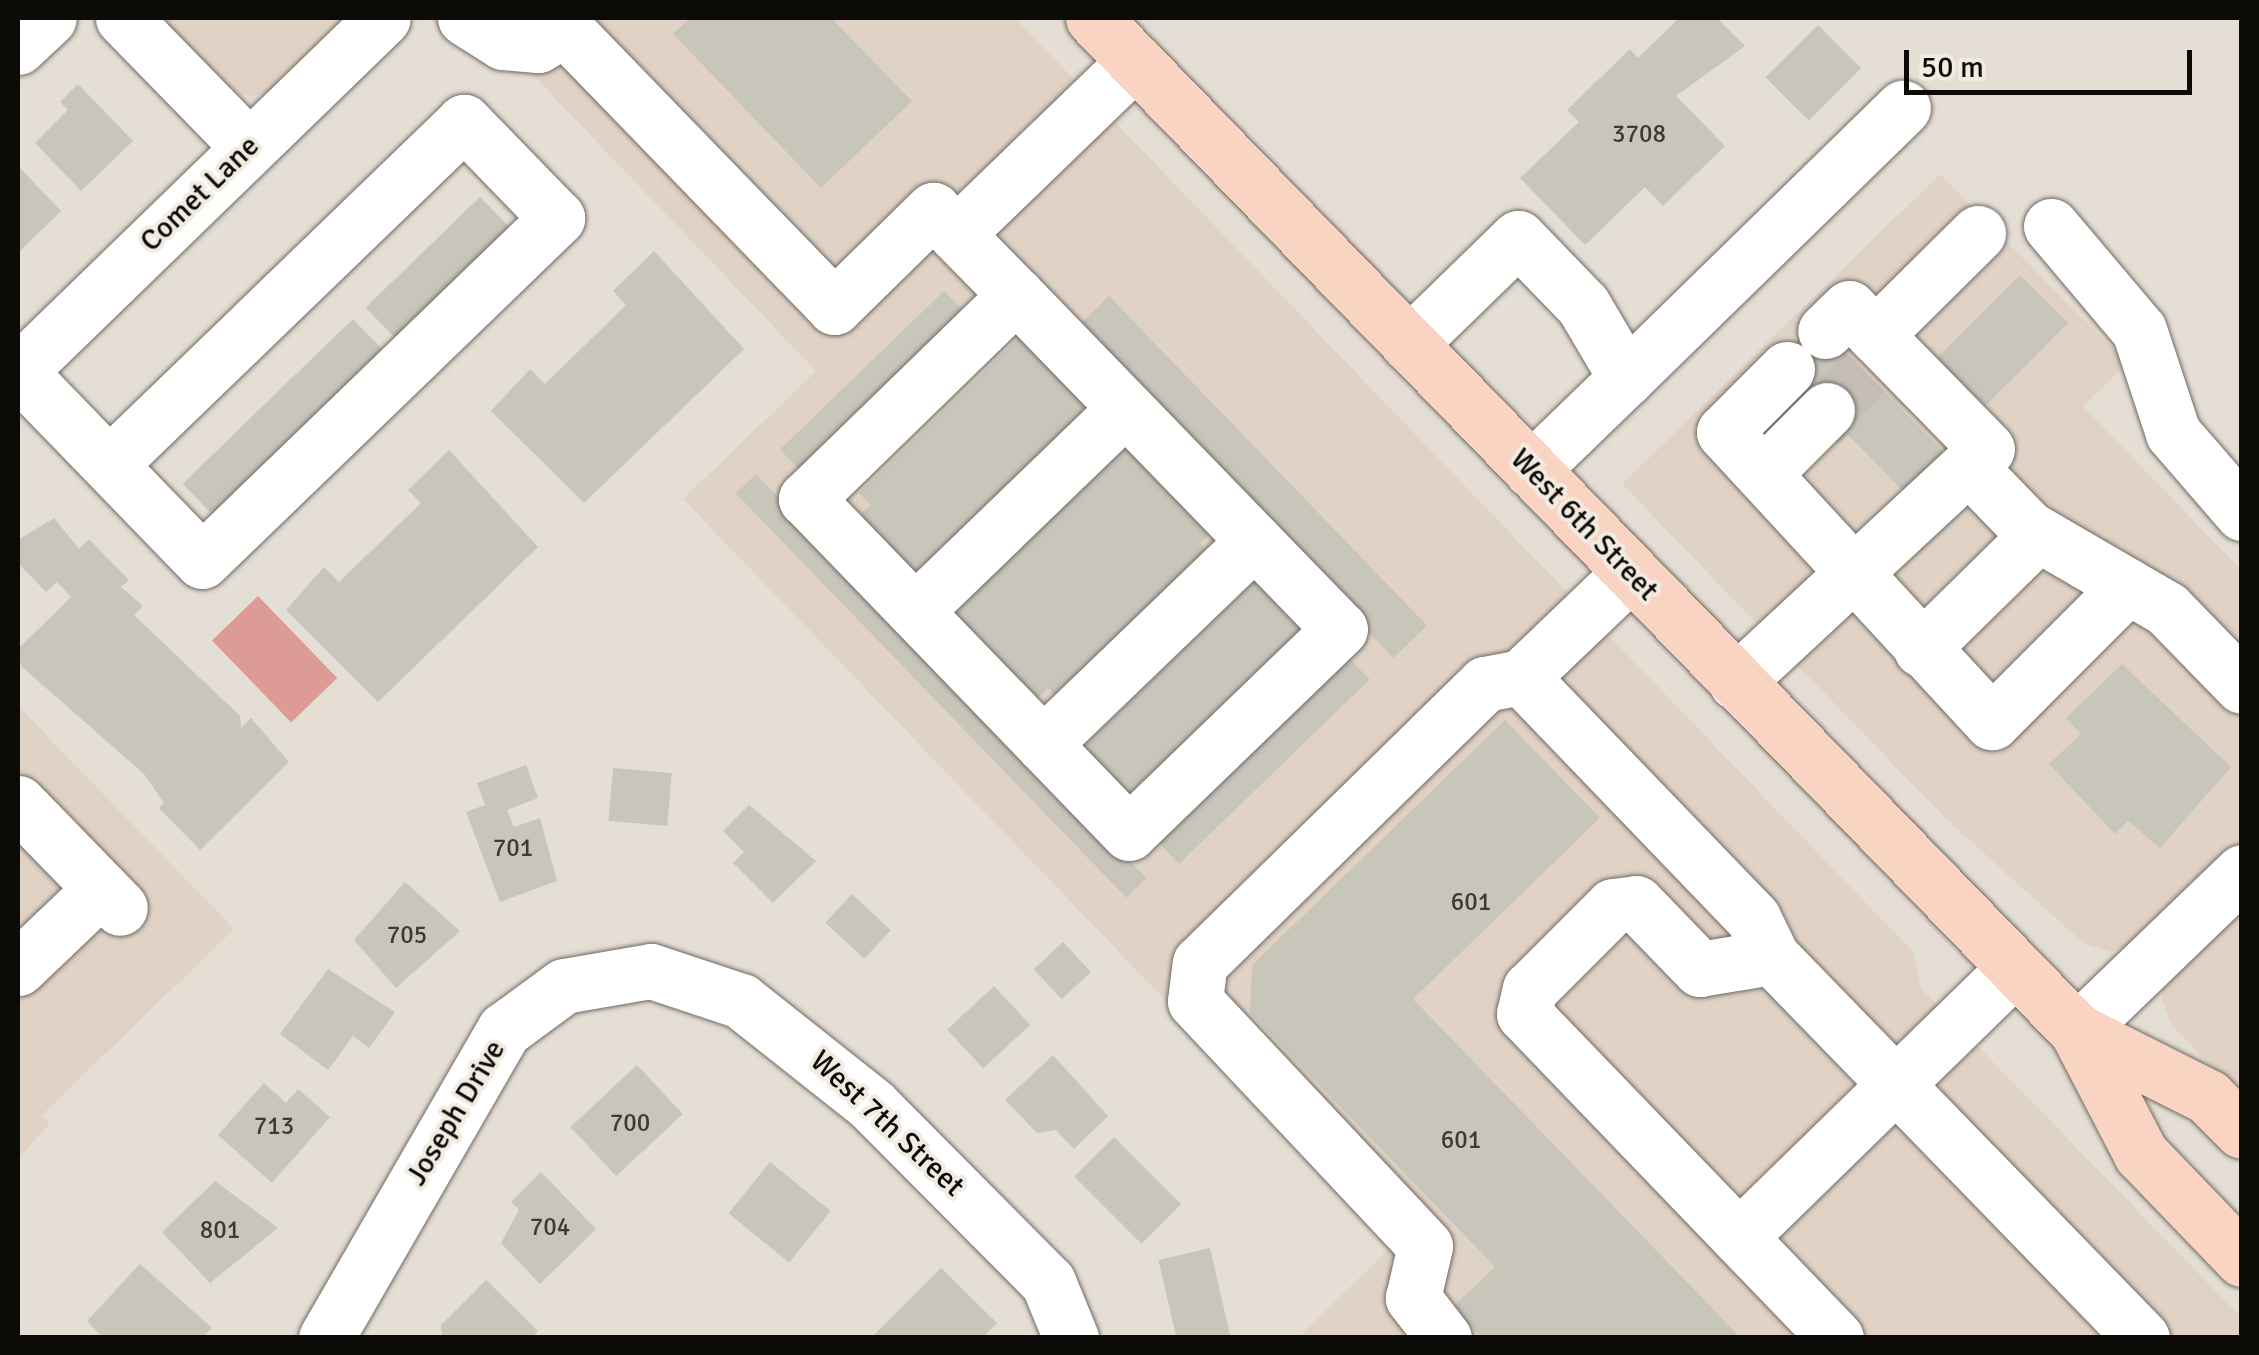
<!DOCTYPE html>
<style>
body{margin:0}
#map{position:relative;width:2259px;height:1355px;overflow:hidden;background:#e5ded5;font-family:Signika,sans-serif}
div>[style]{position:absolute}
.built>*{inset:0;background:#e0d3c5}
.green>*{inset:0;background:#dc9b94;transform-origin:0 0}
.building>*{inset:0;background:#c8c5bb;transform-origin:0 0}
.minor-tunnel>*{height:55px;margin-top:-27.5px;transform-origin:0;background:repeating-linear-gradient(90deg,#c5beb6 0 55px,transparent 0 83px)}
.roads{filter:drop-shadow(0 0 2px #706a62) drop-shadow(0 0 2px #706a62)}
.minor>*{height:55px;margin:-27.5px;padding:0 27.5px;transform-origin:27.5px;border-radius:27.5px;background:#fff}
.major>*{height:55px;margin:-27.5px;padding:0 27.5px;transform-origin:27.5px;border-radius:27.5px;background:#f9d4c2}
span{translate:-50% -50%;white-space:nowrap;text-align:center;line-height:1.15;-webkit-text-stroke:8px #f2ebe2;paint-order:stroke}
.number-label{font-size:25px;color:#3c3a35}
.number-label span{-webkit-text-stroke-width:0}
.street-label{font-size:30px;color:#0d0b08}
.frame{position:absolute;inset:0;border:20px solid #0d0b08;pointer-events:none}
.scale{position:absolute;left:1904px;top:50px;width:288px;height:45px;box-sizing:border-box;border:5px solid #0d0b08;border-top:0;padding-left:12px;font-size:30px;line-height:35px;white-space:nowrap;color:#0d0b08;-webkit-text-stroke:8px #f2ebe2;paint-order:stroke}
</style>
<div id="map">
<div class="built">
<i style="clip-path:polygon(155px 18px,351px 18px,276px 89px,254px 96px,232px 92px)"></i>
<i style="clip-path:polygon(429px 18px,1015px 18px,1913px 952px,1921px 988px,2241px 1317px,2241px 1337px,1299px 1337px,1397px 1241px,683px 499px,816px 371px,529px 71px,468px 52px)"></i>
<i style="clip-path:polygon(1940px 174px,2127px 363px,2083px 406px,2241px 570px,2241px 842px,2139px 941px,2110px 952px,2083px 943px,1945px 818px,1622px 484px)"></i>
<i style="clip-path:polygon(18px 706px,234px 929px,42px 1115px,50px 1124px,18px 1158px)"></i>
<i style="clip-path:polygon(2241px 900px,2241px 1098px,2171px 1024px,2162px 999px,2164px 981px)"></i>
</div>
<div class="green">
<i style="left:258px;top:596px;width:114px;height:64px;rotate:46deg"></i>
</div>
<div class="building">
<i style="clip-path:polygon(690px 18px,831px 18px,912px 101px,821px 188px,673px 34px)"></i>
<i style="clip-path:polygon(1679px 18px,1717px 18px,1745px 46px,1676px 96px,1725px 146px,1663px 206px,1645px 187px,1585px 245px,1520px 178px,1579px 122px,1567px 110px,1630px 49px,1638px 58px)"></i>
<i style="left:1818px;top:25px;width:61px;height:74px;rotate:45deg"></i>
<i style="clip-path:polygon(78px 84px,133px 141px,81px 191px,35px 143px,68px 110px,60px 102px)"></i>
<i style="clip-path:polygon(18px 166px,61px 211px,18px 253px)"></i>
<i style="left:480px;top:197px;width:43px;height:159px;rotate:46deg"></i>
<i style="clip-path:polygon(654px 251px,744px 349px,584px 503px,491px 411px,530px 369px,545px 384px,626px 305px,613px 291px)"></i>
<i style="left:2020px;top:275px;width:68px;height:117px;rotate:45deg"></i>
<i style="left:944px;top:291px;width:37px;height:228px;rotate:46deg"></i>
<i style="left:1109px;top:296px;width:458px;height:47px;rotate:46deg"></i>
<i style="left:353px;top:319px;width:43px;height:237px;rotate:46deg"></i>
<i style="clip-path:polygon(1816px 321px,1945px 454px,1905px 493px,1848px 435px,1838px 444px,1824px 430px,1827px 410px,1777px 359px)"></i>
<i style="clip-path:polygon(1023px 334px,1097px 411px,920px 582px,857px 517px,871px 505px,859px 493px)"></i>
<i style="clip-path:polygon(1127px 442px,1213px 530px,1200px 543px,1212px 555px,1060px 701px,1048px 688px,1035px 701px,949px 612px)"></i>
<i style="clip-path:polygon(449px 450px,538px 547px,378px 702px,286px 610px,324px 567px,339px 582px,421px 503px,408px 490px)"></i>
<i style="left:756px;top:474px;width:562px;height:28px;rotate:46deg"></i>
<i style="clip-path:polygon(54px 518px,79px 549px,89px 539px,129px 580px,121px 587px,143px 606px,134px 615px,240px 716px,241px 728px,251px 718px,289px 762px,200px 850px,159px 808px,164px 803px,144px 774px,21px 666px,18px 649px,71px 597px,57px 582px,46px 592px,18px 563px,18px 540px)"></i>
<i style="left:1258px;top:578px;width:73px;height:247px;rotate:46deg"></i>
<i style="left:1344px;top:653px;width:37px;height:265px;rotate:46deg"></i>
<i style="clip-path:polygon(2122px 664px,2231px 767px,2160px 848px,2128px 821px,2115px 834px,2049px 764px,2081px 734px,2066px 718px)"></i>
<i style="clip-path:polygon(1505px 720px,1600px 818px,1413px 999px,1741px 1338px,1482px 1338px,1453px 1307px,1495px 1267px,1250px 1013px,1252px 965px)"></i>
<i style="clip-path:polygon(526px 765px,538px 798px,507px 810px,514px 827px,540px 818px,557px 881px,500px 902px,466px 812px,485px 805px,477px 783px)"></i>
<i style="left:613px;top:768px;width:59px;height:53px;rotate:5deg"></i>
<i style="clip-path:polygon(749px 805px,816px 861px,773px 903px,733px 863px,744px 852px,723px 831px)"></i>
<i style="clip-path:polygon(405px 882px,460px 931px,396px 988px,354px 940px)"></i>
<i style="left:852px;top:894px;width:53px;height:39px;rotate:43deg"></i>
<i style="left:1063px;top:942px;width:41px;height:40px;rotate:47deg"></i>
<i style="clip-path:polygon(328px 969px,395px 1012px,369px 1048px,353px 1036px,328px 1070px,280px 1034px)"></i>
<i style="left:994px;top:986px;width:53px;height:64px;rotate:47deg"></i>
<i style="clip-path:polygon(1053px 1055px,1108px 1116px,1074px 1149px,1056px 1130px,1037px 1133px,1005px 1100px)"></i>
<i style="left:637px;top:1065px;width:67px;height:91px;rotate:47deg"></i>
<i style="clip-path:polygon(264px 1083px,286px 1103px,298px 1089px,330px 1117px,272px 1183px,218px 1135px)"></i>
<i style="left:1114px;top:1137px;width:95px;height:56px;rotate:45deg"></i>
<i style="left:770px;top:1162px;width:78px;height:66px;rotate:39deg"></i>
<i style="clip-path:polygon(541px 1172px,596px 1229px,540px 1284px,501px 1243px,519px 1210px,511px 1202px)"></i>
<i style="clip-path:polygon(215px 1181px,278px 1228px,210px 1283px,162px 1232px)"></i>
<i style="left:1210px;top:1248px;width:90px;height:53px;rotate:77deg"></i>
<i style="clip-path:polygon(140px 1264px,212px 1328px,202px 1338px,103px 1338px,87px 1321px)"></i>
<i style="clip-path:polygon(941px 1268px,997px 1323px,982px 1338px,871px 1338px)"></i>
<i style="clip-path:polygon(486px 1280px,538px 1331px,532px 1338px,442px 1338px,441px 1325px)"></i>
</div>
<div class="minor-tunnel">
<i style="left:1827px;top:410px;width:54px;rotate:-45deg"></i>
</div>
<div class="roads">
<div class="minor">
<i style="left:123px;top:18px;width:180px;rotate:45.7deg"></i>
<i style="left:465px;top:18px;width:45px;rotate:32.3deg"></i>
<i style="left:503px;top:42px;width:35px;rotate:5deg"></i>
<i style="left:538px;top:45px;width:31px;rotate:-31deg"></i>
<i style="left:565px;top:29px;width:387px;rotate:45.9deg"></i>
<i style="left:834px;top:307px;width:139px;rotate:-44.4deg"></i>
<i style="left:933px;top:210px;width:33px;rotate:46deg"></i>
<i style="left:956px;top:234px;width:249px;rotate:-44deg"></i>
<i style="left:18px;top:47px;width:42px;rotate:-43.1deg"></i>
<i style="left:2051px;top:226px;width:136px;rotate:49.8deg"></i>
<i style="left:2139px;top:330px;width:108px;rotate:71.7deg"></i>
<i style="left:2173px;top:433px;width:106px;rotate:49.2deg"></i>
<i style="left:956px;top:234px;width:86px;rotate:45.5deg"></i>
<i style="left:1016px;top:295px;width:465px;rotate:45.9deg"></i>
<i style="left:1340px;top:629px;width:293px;rotate:136deg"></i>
<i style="left:1129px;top:833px;width:465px;rotate:-134deg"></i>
<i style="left:806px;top:499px;width:293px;rotate:-44.2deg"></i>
<i style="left:1875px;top:335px;width:145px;rotate:-44.7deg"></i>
<i style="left:1409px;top:344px;width:152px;rotate:-44.2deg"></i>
<i style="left:1518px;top:238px;width:93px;rotate:45.9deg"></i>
<i style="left:1583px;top:305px;width:85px;rotate:59.5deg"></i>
<i style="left:1626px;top:378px;width:132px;rotate:135.9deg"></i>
<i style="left:1787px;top:369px;width:89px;rotate:135deg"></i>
<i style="left:1724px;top:432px;width:395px;rotate:47.3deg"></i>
<i style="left:1992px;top:722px;width:192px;rotate:-45deg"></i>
<i style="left:18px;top:371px;width:264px;rotate:45.9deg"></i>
<i style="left:202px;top:561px;width:494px;rotate:-44deg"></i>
<i style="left:557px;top:218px;width:134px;rotate:-134.1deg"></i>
<i style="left:464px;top:122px;width:492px;rotate:136deg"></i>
<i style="left:18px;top:372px;width:508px;rotate:-44.12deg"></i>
<i style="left:1626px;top:378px;width:387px;rotate:-44.3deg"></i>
<i style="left:1968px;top:466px;width:86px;rotate:45.9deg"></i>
<i style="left:2028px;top:528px;width:161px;rotate:30.2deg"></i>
<i style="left:2167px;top:609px;width:107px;rotate:45.8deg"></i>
<i style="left:1764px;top:473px;width:89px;rotate:-45deg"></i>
<i style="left:1630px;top:573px;width:151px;rotate:136.3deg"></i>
<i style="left:1521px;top:677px;width:335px;rotate:46.1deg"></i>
<i style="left:1753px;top:918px;width:43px;rotate:64deg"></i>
<i style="left:915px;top:611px;width:292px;rotate:-44deg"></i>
<i style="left:1921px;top:649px;width:164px;rotate:-44.5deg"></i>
<i style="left:1736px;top:682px;width:342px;rotate:-42.9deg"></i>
<i style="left:1987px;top:449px;width:197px;rotate:-134.4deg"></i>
<i style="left:1849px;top:308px;width:33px;rotate:136deg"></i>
<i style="left:1043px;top:744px;width:293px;rotate:-43.9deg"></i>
<i style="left:18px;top:803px;width:146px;rotate:45.8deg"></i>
<i style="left:18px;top:968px;width:115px;rotate:-43.6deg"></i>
<i style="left:2077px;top:1031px;width:229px;rotate:-43.9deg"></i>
<i style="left:1739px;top:1237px;width:385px;rotate:-44.3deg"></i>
<i style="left:326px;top:1338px;width:356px;rotate:-60deg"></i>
<i style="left:504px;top:1030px;width:74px;rotate:-36.3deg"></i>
<i style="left:564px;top:986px;width:88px;rotate:-9.8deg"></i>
<i style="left:651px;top:971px;width:95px;rotate:18.4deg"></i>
<i style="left:741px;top:1001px;width:167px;rotate:38.4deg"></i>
<i style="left:872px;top:1105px;width:250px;rotate:45.2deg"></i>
<i style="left:1048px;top:1282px;width:61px;rotate:67.7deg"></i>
<i style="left:1444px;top:1338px;width:51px;rotate:-127.8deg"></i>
<i style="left:1413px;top:1298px;width:53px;rotate:-77deg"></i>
<i style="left:1425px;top:1246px;width:336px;rotate:-133.2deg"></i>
<i style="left:1195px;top:1001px;width:38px;rotate:-83deg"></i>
<i style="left:1200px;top:963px;width:399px;rotate:-44.4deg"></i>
<i style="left:1485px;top:684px;width:37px;rotate:-11deg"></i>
<i style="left:1836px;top:1338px;width:450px;rotate:-133.9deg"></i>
<i style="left:1524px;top:1014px;width:26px;rotate:-77deg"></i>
<i style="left:1530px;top:989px;width:117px;rotate:-45deg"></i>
<i style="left:1613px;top:906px;width:23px;rotate:-7deg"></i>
<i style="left:1636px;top:903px;width:92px;rotate:45.9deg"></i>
<i style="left:1700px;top:969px;width:73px;rotate:-9.5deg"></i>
<i style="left:1772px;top:957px;width:531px;rotate:45.84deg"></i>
</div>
<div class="major">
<i style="left:1093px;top:18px;width:1412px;rotate:45.83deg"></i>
<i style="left:2077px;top:1031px;width:139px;rotate:62.5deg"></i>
<i style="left:2141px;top:1154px;width:146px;rotate:46.1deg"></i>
<i style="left:2077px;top:1031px;width:147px;rotate:26.7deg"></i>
<i style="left:2208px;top:1097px;width:48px;rotate:45deg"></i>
</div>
</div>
<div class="number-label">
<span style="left:1639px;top:134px">3708</span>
<span style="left:513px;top:848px">701</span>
<span style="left:1471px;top:902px">601</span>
<span style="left:407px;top:935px">705</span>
<span style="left:630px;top:1123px">700</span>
<span style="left:274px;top:1126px">713</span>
<span style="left:1461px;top:1140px">601</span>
<span style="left:550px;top:1227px">704</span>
<span style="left:220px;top:1230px">801</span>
</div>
<div class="street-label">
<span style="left:200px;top:194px;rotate:-44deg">Comet Lane</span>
<span style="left:1584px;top:525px;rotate:46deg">West 6th Street</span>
<span style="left:456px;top:1113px;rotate:-59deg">Joseph Drive</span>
<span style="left:887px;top:1124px;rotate:43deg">West 7th Street</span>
</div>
<div class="frame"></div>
<div class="scale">50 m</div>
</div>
